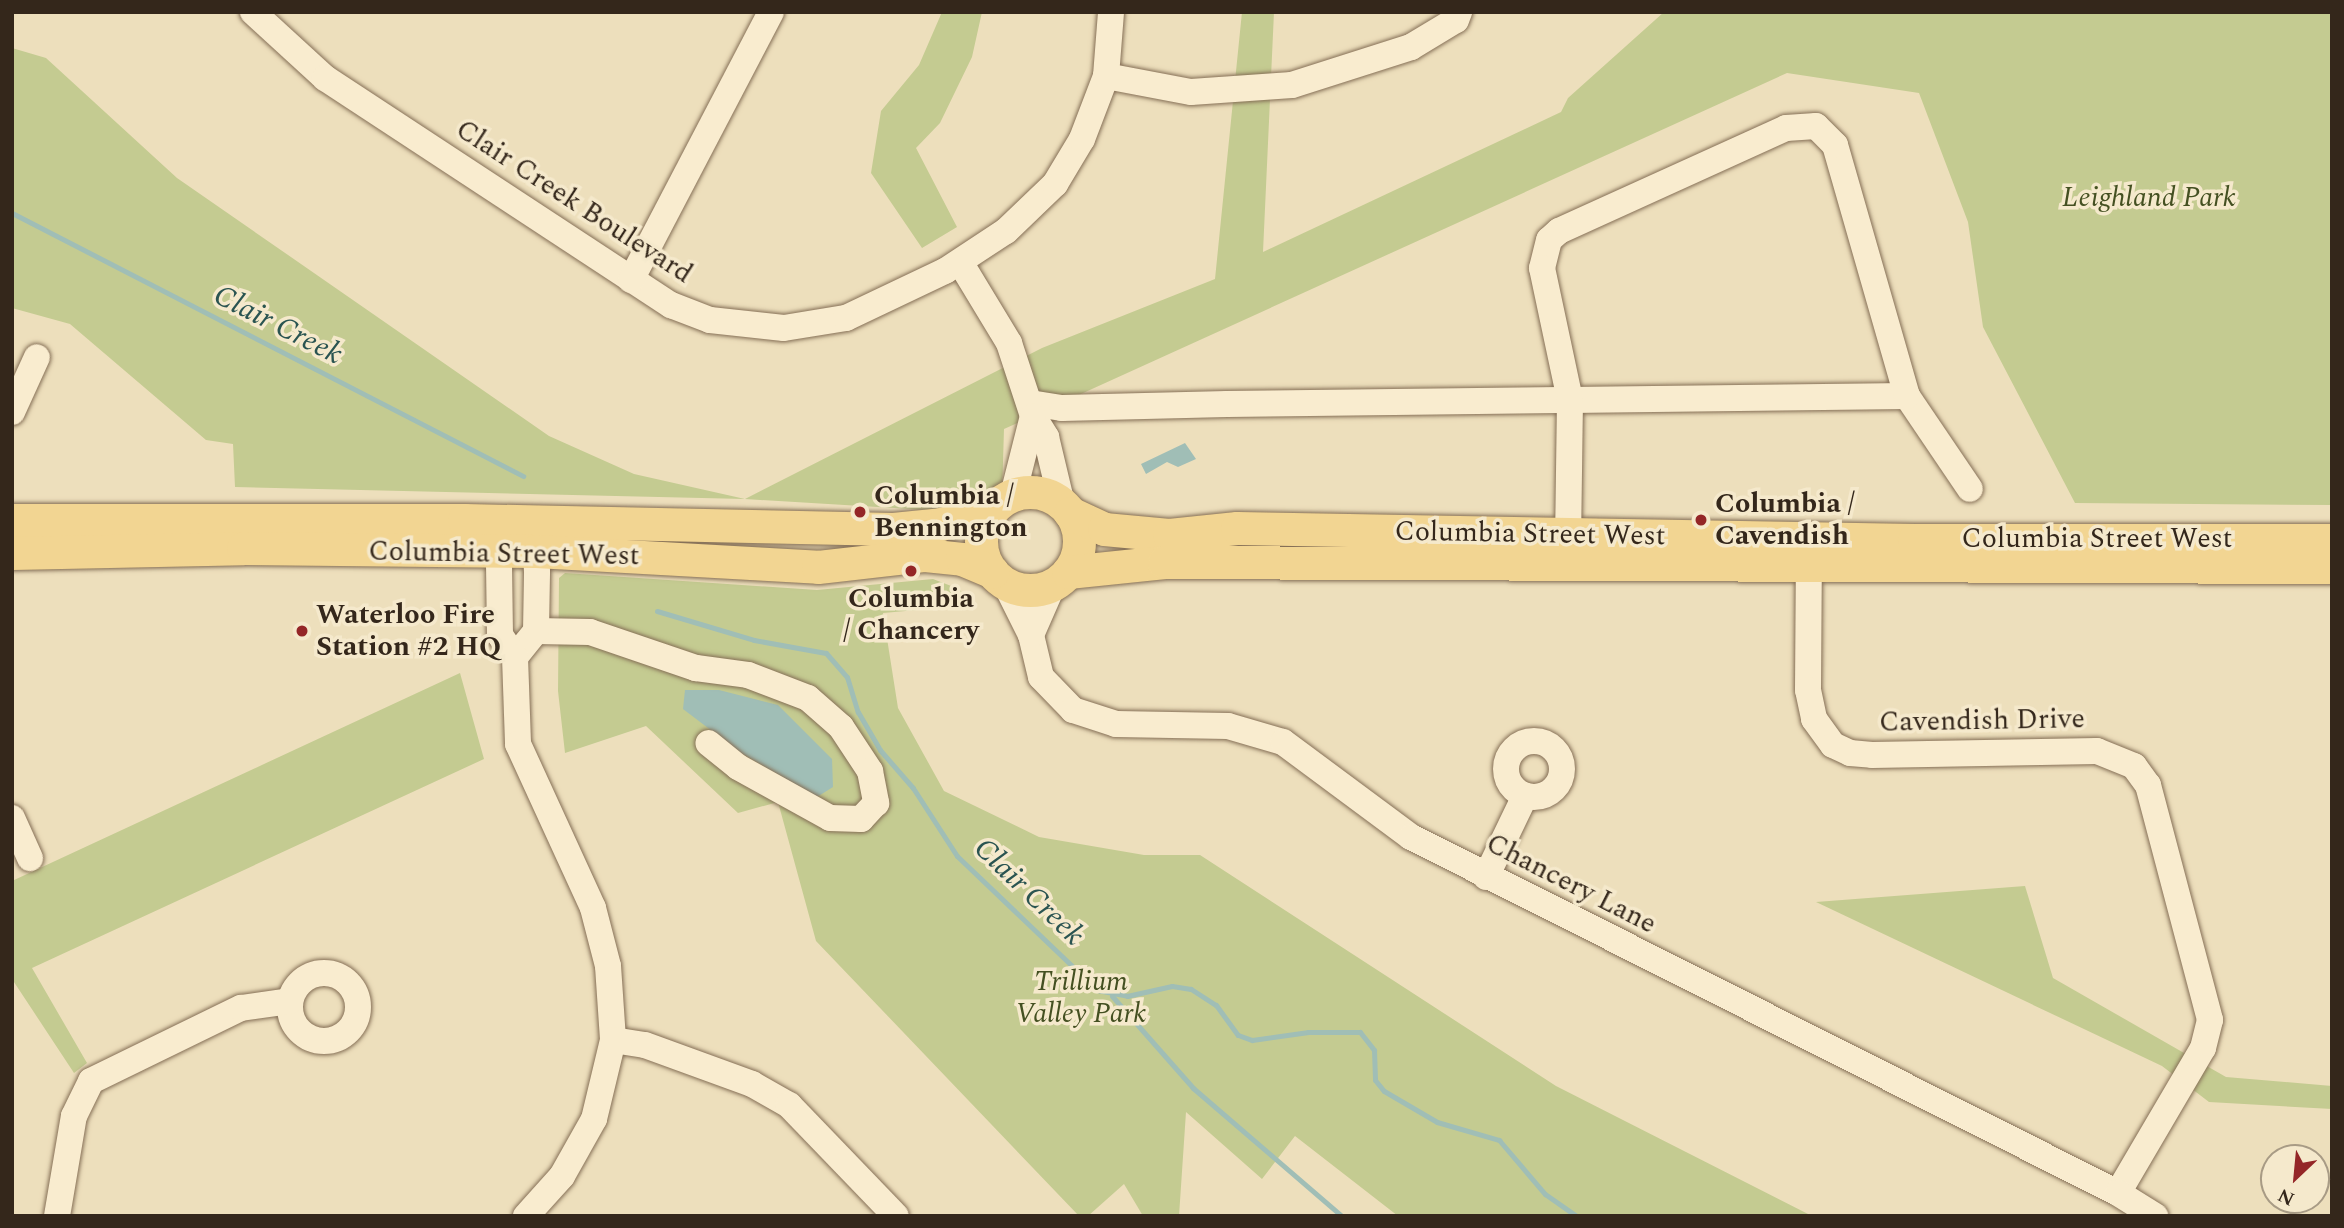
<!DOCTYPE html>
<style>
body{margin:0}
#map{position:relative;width:2344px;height:1228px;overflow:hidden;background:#eddfbc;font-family:Spectral,serif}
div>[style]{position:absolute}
.green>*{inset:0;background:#c4cb91}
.water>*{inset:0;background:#a0beb6}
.stream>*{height:5px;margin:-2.5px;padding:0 2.5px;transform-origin:2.5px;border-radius:2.5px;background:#a0beb6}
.roads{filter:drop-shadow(0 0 2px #856f56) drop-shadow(0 0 2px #856f56)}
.minor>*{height:26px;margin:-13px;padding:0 13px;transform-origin:13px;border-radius:13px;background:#f9eccf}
.minor>.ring{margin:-13px;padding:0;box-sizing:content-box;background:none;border:26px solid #f9eccf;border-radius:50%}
.major>*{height:33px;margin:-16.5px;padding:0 16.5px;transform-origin:16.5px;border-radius:16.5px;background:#f2d592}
.major>.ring{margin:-16.5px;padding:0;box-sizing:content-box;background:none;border:33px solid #f2d592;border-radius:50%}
.dots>*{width:19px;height:19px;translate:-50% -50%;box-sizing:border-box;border:4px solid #f5e9cc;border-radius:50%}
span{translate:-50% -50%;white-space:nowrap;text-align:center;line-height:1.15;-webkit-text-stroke:7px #f5e9cc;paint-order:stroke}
.park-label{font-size:28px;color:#445021;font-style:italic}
.street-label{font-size:28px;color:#34271b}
.poi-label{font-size:28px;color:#34271b;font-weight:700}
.left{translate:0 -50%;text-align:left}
.water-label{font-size:30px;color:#2a5451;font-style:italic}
.frame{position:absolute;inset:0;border:14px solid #34271b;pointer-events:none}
.north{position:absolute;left:2260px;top:1144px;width:70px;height:70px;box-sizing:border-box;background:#f5e9cc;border:2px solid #a89b85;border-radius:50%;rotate:206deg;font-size:19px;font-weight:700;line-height:28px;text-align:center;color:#34271b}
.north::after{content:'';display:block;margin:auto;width:24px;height:32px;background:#942627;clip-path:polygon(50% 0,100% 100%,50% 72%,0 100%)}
</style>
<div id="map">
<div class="green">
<i style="clip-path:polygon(942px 12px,982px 12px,972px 57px,940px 123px,916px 148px,957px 227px,922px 248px,871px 173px,881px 111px,919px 65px)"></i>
<i style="clip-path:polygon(1242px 12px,1274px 12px,1263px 252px,1561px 112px,1568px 98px,1664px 12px,2332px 12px,2332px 505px,2075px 503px,1983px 327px,1968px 222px,1919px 93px,1787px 73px,1004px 429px,1002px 495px,977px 513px,745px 499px,235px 487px,233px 444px,206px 440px,70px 324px,12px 308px,12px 48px,46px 58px,177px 178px,549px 436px,634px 474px,745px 499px,1042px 348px,1215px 279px)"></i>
<i style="clip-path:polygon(565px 573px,817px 590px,933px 579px,959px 589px,973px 605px,883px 613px,898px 708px,944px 791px,1039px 837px,1144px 855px,1200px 855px,1556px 1086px,1812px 1216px,1398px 1216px,1295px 1136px,1262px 1179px,1186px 1112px,1179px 1216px,1143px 1216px,1124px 1184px,1088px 1216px,1079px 1216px,816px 941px,778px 802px,738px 813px,646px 726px,565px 753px,558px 691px,559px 578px)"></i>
<i style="clip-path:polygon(460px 673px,484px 759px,32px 968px,87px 1063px,74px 1073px,12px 979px,12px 881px)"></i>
<i style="clip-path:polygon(2025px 886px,2053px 978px,2226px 1077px,2332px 1086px,2332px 1109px,2209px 1102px,2162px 1066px,1816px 902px)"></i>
</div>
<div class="water">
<i style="clip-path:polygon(1185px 443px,1196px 459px,1178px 467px,1167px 462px,1146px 474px,1141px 464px)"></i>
<i style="clip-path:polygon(685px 690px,719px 690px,778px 705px,832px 759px,833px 787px,817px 797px,741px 753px,683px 709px)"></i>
</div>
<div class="stream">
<i style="left:12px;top:213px;width:575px;rotate:27.23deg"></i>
<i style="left:657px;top:611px;width:101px;rotate:16.6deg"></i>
<i style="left:754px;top:640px;width:73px;rotate:10.2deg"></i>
<i style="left:826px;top:653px;width:32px;rotate:49deg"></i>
<i style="left:847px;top:677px;width:37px;rotate:73deg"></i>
<i style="left:858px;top:712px;width:44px;rotate:59.9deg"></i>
<i style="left:880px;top:750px;width:50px;rotate:49deg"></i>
<i style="left:913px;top:788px;width:81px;rotate:57.1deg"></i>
<i style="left:957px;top:856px;width:194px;rotate:43.7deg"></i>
<i style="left:1097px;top:990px;width:31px;rotate:11deg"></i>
<i style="left:1127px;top:996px;width:46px;rotate:-12.5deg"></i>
<i style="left:1172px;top:986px;width:19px;rotate:9deg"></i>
<i style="left:1191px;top:989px;width:30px;rotate:33deg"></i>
<i style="left:1216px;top:1005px;width:37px;rotate:54deg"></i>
<i style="left:1238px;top:1035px;width:15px;rotate:20deg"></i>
<i style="left:1252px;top:1040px;width:57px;rotate:-8.1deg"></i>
<i style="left:1308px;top:1032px;width:52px"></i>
<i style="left:1360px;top:1032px;width:23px;rotate:52deg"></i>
<i style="left:1374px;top:1050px;width:30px;rotate:88deg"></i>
<i style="left:1375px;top:1080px;width:14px;rotate:51deg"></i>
<i style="left:1384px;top:1091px;width:61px;rotate:30.3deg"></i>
<i style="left:1437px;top:1122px;width:65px;rotate:16.2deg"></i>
<i style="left:1499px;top:1140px;width:71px;rotate:49.6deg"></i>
<i style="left:1545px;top:1194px;width:39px;rotate:35deg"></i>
<i style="left:1112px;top:996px;width:123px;rotate:48.6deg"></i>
<i style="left:1193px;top:1088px;width:196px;rotate:40.7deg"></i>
</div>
<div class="roads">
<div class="minor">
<i style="left:253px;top:12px;width:98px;rotate:42.5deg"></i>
<i style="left:325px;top:78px;width:414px;rotate:33.3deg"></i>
<i style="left:671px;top:305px;width:42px;rotate:21deg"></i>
<i style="left:710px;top:320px;width:74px;rotate:6.2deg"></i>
<i style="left:784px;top:328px;width:63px;rotate:-9.2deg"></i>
<i style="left:846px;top:318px;width:110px;rotate:-25.4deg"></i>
<i style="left:945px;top:271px;width:73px;rotate:-33.3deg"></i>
<i style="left:1006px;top:231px;width:68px;rotate:-43.8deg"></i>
<i style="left:1055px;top:184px;width:52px;rotate:-59deg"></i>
<i style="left:1082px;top:139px;width:67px;rotate:-69.1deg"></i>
<i style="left:1106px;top:76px;width:64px;rotate:-85.5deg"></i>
<i style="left:1106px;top:76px;width:86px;rotate:10.7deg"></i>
<i style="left:1191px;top:92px;width:101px;rotate:-4deg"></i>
<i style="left:1292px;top:85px;width:125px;rotate:-17.7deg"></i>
<i style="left:1411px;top:47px;width:52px;rotate:-31deg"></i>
<i style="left:1456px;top:20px;width:9px;rotate:-69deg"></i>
<i style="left:960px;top:262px;width:95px;rotate:58.8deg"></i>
<i style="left:1009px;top:343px;width:77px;rotate:71.8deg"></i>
<i style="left:1033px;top:416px;width:25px;rotate:58deg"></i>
<i style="left:1046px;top:437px;width:69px;rotate:76.6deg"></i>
<i style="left:631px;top:280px;width:302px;rotate:-62.4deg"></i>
<i style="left:1907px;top:396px;width:112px;rotate:55.9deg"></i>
<i style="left:1030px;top:403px;width:32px;rotate:9deg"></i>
<i style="left:1062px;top:408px;width:165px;rotate:-1.4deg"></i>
<i style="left:1227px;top:404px;width:343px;rotate:-0.7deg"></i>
<i style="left:1570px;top:400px;width:337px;rotate:-0.7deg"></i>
<i style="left:1907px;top:396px;width:261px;rotate:-106deg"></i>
<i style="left:1835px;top:145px;width:27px;rotate:-135deg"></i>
<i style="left:1816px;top:126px;width:30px;rotate:176deg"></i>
<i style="left:1786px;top:128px;width:249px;rotate:155.6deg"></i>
<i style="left:1559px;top:231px;width:13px;rotate:138deg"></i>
<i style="left:1549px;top:240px;width:29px;rotate:104deg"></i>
<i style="left:1542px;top:268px;width:135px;rotate:78deg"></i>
<i style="left:1570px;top:400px;width:135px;rotate:90.8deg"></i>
<i style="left:12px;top:412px;width:60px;rotate:-65.6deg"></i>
<i style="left:1013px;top:495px;width:81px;rotate:-75.8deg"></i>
<i style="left:1809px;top:546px;width:144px;rotate:90.4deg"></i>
<i style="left:1808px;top:690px;width:30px;rotate:78deg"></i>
<i style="left:1814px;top:719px;width:32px;rotate:54deg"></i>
<i style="left:1833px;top:745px;width:19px;rotate:25deg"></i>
<i style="left:1850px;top:753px;width:22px;rotate:5deg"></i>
<i style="left:1872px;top:755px;width:225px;rotate:-1deg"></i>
<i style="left:2097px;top:751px;width:40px;rotate:22deg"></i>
<i style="left:2134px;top:766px;width:24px;rotate:54deg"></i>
<i style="left:2148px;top:785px;width:243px;rotate:75.2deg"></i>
<i style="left:2210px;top:1020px;width:29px;rotate:104deg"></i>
<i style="left:2203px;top:1048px;width:168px;rotate:120.4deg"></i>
<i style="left:1005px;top:583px;width:58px;rotate:63.4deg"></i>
<i style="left:1031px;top:635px;width:43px;rotate:76.6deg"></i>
<i style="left:1041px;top:677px;width:46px;rotate:45.9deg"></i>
<i style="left:1073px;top:710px;width:45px;rotate:18deg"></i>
<i style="left:1116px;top:724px;width:112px;rotate:1deg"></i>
<i style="left:1228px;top:726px;width:57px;rotate:16.2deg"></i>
<i style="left:1283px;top:742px;width:159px;rotate:36.6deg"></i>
<i style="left:1411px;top:837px;width:792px;rotate:26.73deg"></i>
<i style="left:2118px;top:1193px;width:44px;rotate:31.9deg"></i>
<i style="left:536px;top:631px;width:54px;rotate:1.1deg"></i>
<i style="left:590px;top:632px;width:112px;rotate:18.8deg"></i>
<i style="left:696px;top:668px;width:52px;rotate:7.7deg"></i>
<i style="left:748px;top:675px;width:64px;rotate:21deg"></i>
<i style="left:808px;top:698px;width:44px;rotate:41.3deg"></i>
<i style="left:841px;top:727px;width:53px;rotate:56.6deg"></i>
<i style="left:870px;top:771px;width:33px;rotate:79deg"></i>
<i style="left:876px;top:803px;width:22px;rotate:133deg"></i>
<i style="left:861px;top:819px;width:31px;rotate:-178deg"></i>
<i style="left:830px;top:818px;width:105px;rotate:-151deg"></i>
<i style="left:738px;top:767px;width:38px;rotate:-141deg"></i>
<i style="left:1031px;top:635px;width:55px;rotate:-66.3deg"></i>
<i style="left:515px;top:657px;width:33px;rotate:-51deg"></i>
<i style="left:536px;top:631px;width:59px;rotate:-89deg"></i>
<i style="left:537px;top:572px;width:21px;rotate:-93deg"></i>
<i style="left:536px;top:551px;width:36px;rotate:-122deg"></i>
<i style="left:517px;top:521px;width:35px;rotate:121deg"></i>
<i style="left:499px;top:551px;width:13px;rotate:90deg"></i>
<i style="left:499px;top:564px;width:71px;rotate:89.2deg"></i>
<i style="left:500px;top:635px;width:27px;rotate:56deg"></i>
<i style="left:515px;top:657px;width:87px;rotate:88deg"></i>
<i style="left:518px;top:744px;width:180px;rotate:65.4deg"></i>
<i style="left:593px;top:908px;width:60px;rotate:75.5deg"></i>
<i style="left:608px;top:966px;width:74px;rotate:86.1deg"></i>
<i style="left:613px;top:1040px;width:81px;rotate:103.5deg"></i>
<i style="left:594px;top:1119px;width:65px;rotate:119.3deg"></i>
<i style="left:562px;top:1176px;width:54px;rotate:132deg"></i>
<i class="ring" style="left:1506px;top:741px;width:30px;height:30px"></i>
<i style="left:12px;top:818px;width:44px;rotate:65.8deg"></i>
<i style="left:1486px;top:877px;width:90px;rotate:-64.3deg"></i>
<i class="ring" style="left:290px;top:973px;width:42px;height:42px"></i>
<i style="left:613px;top:1040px;width:32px;rotate:9deg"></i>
<i style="left:645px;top:1045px;width:114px;rotate:20deg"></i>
<i style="left:752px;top:1084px;width:43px;rotate:29.6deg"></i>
<i style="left:789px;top:1105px;width:154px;rotate:46.1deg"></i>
<i style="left:57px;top:1216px;width:101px;rotate:-80.4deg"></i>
<i style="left:74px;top:1116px;width:39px;rotate:-64deg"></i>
<i style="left:91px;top:1081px;width:167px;rotate:-26deg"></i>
<i style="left:241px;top:1008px;width:49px;rotate:-8.1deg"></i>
</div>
<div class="major">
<i class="ring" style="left:981px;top:492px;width:65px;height:65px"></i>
<i style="left:1070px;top:513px;width:38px;rotate:25deg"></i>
<i style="left:1104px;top:529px;width:65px;rotate:5.3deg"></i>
<i style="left:1169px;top:535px;width:68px;rotate:-5.9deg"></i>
<i style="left:1237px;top:528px;width:677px;rotate:1.02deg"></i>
<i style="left:1914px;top:540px;width:418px"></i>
<i style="left:12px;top:520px;width:452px"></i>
<i style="left:464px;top:520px;width:429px;rotate:1.2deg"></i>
<i style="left:893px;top:529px;width:48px;rotate:-5.9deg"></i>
<i style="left:941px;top:524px;width:54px;rotate:-16.1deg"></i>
<i style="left:12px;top:553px;width:231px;rotate:-1.2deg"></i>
<i style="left:243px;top:548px;width:293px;rotate:0.6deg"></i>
<i style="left:536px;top:551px;width:282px;rotate:3.2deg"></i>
<i style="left:818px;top:567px;width:108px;rotate:-6.4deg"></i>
<i style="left:925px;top:555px;width:37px;rotate:6deg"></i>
<i style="left:962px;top:559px;width:33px;rotate:23deg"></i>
<i style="left:1068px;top:572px;width:97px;rotate:-5.9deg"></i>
<i style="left:1164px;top:562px;width:1168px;rotate:0.25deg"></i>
</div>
</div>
<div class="dots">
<i style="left:860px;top:512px;background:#942627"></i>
<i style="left:1701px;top:520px;background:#942627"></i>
<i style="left:911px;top:571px;background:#942627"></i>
<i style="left:302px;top:631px;background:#942627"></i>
</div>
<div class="park-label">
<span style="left:2149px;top:198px">Leighland Park</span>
<span style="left:1081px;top:998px">Trillium<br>Valley Park</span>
</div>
<div class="street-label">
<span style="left:574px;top:202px;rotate:33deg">Clair Creek Boulevard</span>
<span style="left:1530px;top:534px;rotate:1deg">Columbia Street West</span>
<span style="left:2097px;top:539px">Columbia Street West</span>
<span style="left:504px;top:554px;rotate:1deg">Columbia Street West</span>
<span style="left:1982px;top:721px;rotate:-1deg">Cavendish Drive</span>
<span style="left:1571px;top:884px;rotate:27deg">Chancery Lane</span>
</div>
<div class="poi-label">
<span class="left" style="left:874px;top:512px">Columbia /<br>Bennington</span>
<span class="left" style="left:1715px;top:520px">Columbia /<br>Cavendish</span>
<span style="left:911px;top:615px">Columbia<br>/ Chancery</span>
<span class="left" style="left:316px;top:631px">Waterloo Fire<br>Station #2 HQ</span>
</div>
<div class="water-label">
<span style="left:278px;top:325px;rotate:27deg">Clair Creek</span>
<span style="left:1029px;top:892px;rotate:44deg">Clair Creek</span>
</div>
<div class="frame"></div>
<div class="north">N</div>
</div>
